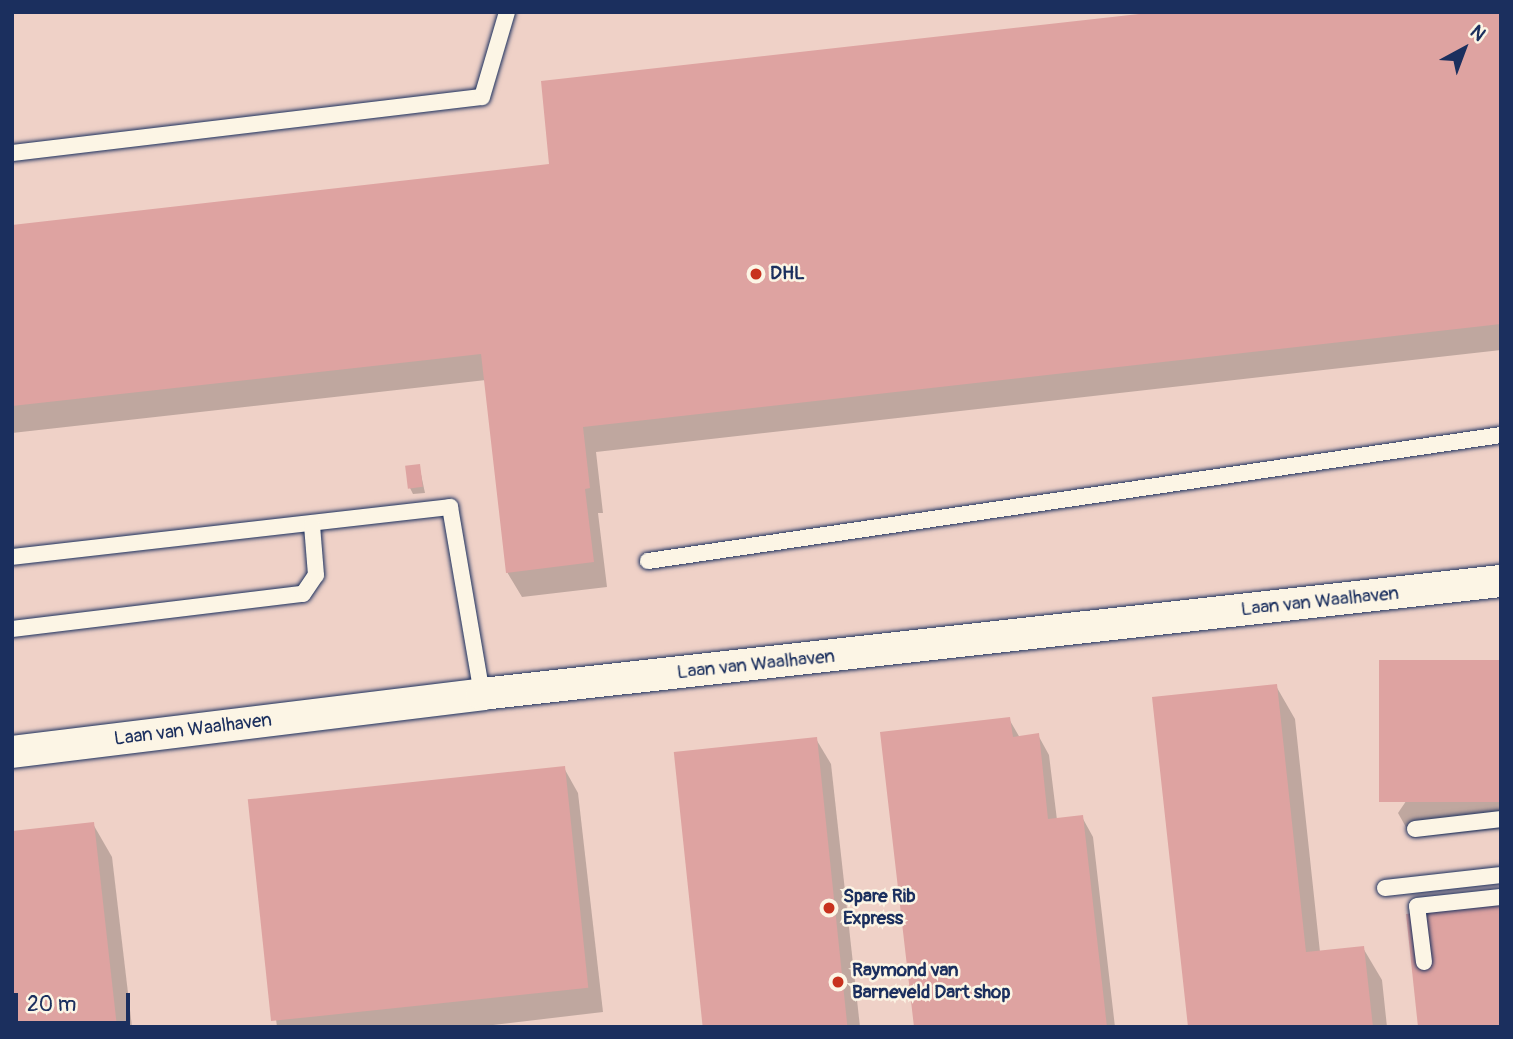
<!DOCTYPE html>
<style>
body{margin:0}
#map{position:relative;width:1513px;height:1039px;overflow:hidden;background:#f6e5d7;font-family:Pangolin,sans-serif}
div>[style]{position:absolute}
.built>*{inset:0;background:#efd1c7;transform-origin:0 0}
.shadow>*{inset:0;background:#0003}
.building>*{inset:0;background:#dea3a1;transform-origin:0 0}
.roads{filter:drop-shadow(0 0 2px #1b2f5e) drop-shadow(0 0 2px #1b2f5e)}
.lane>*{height:16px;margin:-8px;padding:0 8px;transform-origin:8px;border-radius:8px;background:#fcf5e5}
.street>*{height:32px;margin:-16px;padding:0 16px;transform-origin:16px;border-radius:16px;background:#fcf5e5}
.dots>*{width:19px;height:19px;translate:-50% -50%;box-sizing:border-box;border:4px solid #fcf5e5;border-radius:50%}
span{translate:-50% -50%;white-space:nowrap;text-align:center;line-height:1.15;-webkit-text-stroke:5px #fcf5e5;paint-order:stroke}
.poi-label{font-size:19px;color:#1b2f5e;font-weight:700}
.left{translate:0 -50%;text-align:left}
.street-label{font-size:19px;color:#1b2f5e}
.frame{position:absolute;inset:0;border:14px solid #1b2f5e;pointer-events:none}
.north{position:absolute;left:1429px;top:14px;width:70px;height:70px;-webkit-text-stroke:5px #fcf5e5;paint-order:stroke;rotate:41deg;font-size:19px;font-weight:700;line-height:28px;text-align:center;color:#1b2f5e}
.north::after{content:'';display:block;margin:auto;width:24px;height:32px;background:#1b2f5e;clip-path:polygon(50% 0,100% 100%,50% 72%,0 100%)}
.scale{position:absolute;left:14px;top:993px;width:116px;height:32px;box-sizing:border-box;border:4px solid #1b2f5e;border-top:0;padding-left:9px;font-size:21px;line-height:24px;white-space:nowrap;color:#1b2f5e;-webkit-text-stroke:5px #fcf5e5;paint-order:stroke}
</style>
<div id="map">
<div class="built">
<i style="left:12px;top:12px;width:1489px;height:1015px"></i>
</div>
<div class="shadow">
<i style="clip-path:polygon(1501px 12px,1501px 350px,596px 452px,603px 513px,598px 513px,607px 587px,522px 597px,507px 572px,486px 380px,12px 433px,12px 226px,551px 166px)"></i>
<i style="clip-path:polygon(419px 465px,425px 493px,413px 494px,410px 488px)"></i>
<i style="clip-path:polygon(1501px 661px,1501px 829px,1412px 838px,1398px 813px)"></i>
<i style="clip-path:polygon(1276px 686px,1295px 719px,1320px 952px,1363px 948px,1382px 980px,1387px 1027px,1189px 1027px)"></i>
<i style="clip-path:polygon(1009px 719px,1020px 738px,1038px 735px,1049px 755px,1057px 820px,1082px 817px,1093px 837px,1115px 1027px,916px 1027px)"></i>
<i style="clip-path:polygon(816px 739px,831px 764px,860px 1027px,707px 1027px)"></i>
<i style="clip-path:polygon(564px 768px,578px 793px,603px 1012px,476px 1027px,277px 1027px,250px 803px)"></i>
<i style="clip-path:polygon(93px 824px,112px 857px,132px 1027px,12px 1027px)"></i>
</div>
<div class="building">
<i style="clip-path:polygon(1157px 12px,1501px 12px,1501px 324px,583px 427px,590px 488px,585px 489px,594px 562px,506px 573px,481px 354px,12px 406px,12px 225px,549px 164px,541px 81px)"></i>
<i style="left:420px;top:464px;width:23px;height:15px;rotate:83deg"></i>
<i style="left:1501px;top:660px;width:142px;height:122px;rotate:90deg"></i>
<i style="clip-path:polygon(1277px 684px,1306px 952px,1364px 946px,1373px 1027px,1188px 1027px,1152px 697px)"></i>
<i style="clip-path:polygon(1010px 717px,1013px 737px,1039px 733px,1048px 819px,1083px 815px,1107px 1027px,914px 1027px,880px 732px)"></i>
<i style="left:817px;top:737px;width:292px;height:144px;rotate:84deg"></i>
<i style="left:565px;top:766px;width:223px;height:319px;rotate:84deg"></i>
<i style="clip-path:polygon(94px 822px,117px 1027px,12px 1027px,12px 831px)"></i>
<i style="clip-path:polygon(1501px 904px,1501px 1027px,1418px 1027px,1406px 914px)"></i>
</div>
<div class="roads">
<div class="lane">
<i style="left:12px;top:153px;width:473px;rotate:-6.8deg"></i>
<i style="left:482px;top:97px;width:89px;rotate:-73.6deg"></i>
<i style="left:12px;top:557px;width:441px;rotate:-6.5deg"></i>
<i style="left:450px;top:507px;width:190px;rotate:80.3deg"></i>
<i style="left:648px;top:561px;width:862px;rotate:-8.4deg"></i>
<i style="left:12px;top:629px;width:293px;rotate:-6.9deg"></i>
<i style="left:303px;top:594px;width:23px;rotate:-56deg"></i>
<i style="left:316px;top:575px;width:50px;rotate:-94.6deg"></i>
<i style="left:1415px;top:829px;width:87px;rotate:-6.6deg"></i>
<i style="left:1385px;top:888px;width:117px;rotate:-6.4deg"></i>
<i style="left:1424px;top:962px;width:56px;rotate:-97.1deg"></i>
<i style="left:1417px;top:906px;width:84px;rotate:-6.1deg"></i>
</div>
<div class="street">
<i style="left:12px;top:752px;width:474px;rotate:-7deg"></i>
<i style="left:482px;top:694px;width:1025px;rotate:-6.33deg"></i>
</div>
</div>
<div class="dots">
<i style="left:756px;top:274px;background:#c8321e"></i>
<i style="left:829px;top:908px;background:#c8321e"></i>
<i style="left:838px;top:982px;background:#c8321e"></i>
</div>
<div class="poi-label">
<span class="left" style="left:770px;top:274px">DHL</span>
<span class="left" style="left:843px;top:908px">Spare Rib<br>Express</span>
<span class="left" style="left:852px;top:982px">Raymond van<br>Barneveld Dart shop</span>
</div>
<div class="street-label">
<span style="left:1320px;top:602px;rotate:-6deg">Laan van Waalhaven</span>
<span style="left:756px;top:665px;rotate:-6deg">Laan van Waalhaven</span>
<span style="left:193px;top:730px;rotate:-7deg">Laan van Waalhaven</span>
</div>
<div class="frame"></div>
<div class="north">N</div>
<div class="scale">20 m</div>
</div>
